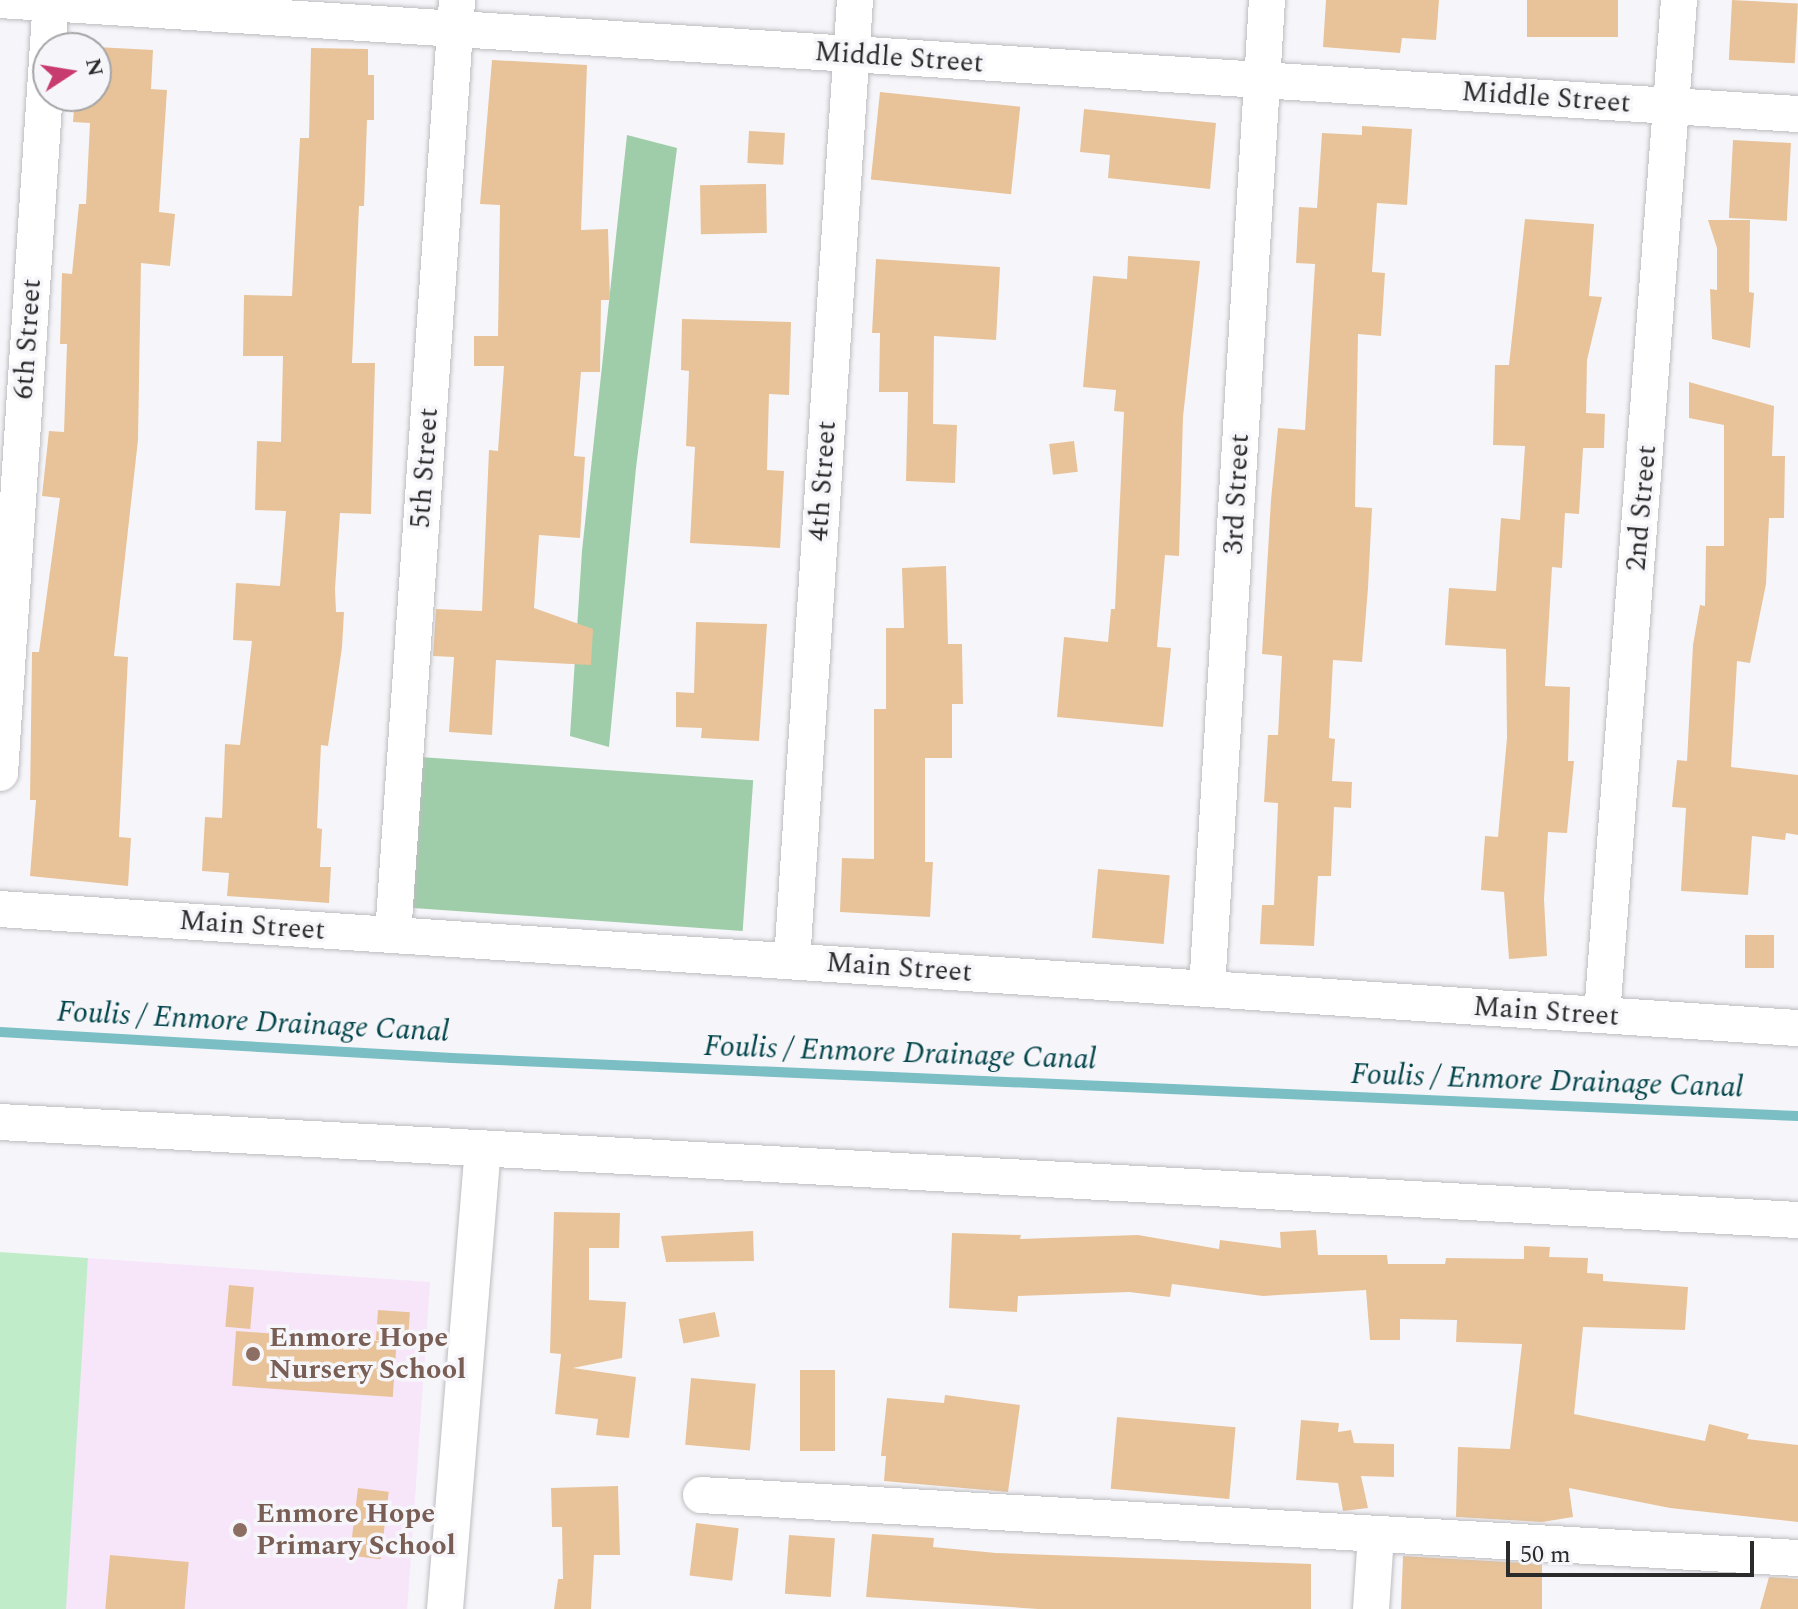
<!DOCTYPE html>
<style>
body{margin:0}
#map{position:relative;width:1798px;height:1609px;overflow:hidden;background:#f6f6fa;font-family:Spectral,serif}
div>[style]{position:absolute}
.education>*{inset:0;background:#f7e6f9;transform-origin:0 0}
.green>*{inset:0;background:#c1ecca}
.forest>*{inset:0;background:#9fcda9;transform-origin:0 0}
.stream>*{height:10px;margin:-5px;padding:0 5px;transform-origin:5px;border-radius:5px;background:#7bbfc5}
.building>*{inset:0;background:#e8c399;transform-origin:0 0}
.roads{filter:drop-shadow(0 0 2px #bdbdc1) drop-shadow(0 0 2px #bdbdc1)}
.minor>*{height:36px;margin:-18px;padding:0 18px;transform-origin:18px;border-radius:18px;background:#fff}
.dots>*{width:22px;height:22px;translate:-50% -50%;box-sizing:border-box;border:4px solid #f6f6fa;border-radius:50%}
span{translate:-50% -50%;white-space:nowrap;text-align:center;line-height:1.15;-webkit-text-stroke:7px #f6f6fa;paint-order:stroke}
.street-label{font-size:28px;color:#2b2b2c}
.education-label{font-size:28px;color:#785e54;font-weight:700}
.left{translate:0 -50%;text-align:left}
.water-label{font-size:30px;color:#014449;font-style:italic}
.north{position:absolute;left:32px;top:32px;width:80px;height:80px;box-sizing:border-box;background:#f6f6fa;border:2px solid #a5a5a8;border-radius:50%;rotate:78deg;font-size:22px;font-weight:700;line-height:32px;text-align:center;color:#2b2b2c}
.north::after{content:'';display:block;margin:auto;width:28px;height:36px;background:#c73b6e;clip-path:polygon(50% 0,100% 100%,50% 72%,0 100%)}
.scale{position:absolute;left:1506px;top:1541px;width:248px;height:36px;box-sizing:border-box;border:4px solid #2b2b2c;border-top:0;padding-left:10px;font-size:24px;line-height:28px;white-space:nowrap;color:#2b2b2c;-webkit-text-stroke:6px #f6f6fa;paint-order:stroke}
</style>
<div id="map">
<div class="education">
<i style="left:88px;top:1258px;width:343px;height:352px;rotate:4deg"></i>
</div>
<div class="green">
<i style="clip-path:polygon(0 1252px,88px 1258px,66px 1609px,0 1609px)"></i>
</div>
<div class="forest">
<i style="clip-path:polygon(627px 135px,677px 148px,636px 468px,609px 747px,570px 736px,582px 551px)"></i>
<i style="left:420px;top:757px;width:334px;height:151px;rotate:4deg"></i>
</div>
<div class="stream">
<i style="left:0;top:1032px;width:453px;rotate:3.3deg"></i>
<i style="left:452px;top:1058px;width:1347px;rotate:2.47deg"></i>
</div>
<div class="building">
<i style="clip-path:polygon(1326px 0,1439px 0,1436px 40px,1402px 38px,1400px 53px,1323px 47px)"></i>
<i style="left:1527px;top:0;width:91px;height:37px"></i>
<i style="left:1732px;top:0;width:66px;height:60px;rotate:3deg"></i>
<i style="clip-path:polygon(77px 46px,153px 50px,151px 89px,167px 90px,159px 212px,175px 214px,170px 266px,141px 263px,138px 440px,114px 656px,128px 657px,119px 837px,131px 838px,128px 886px,30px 876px,36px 800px,30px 800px,32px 652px,39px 652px,60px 498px,42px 496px,49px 431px,64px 432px,67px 344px,60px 344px,62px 273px,72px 274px,79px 204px,86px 204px,90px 123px,73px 122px,75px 96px,96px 96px,96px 48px)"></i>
<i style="clip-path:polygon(311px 48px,368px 49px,368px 75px,374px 75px,374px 120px,367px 120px,364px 206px,359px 206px,352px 363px,375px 363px,371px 514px,340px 513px,335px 589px,336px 612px,344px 612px,342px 647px,328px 746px,321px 745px,317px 828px,322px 829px,320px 867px,331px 867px,329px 903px,227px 896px,229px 873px,202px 871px,205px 817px,222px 818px,225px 744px,240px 745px,252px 641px,233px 640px,236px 583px,280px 586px,286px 511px,255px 510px,257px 441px,281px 442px,283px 356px,243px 356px,244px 295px,292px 296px,300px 138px,309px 138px)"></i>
<i style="clip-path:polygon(492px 60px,587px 65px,581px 230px,608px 229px,610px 300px,601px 300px,600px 372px,581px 372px,574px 456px,585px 457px,580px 538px,539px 535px,534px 608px,593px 629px,591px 665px,496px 660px,492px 735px,449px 732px,454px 657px,433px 656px,436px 609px,482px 611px,489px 450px,498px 451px,504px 366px,474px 366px,474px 336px,498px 336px,500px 205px,480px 204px)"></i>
<i style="left:880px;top:92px;width:141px;height:88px;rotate:6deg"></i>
<i style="clip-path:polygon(1084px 109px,1216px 123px,1210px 189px,1108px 178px,1110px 155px,1080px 152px)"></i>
<i style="clip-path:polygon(1362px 126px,1412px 129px,1407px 205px,1377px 203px,1372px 272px,1385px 273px,1381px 336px,1358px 334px,1355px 507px,1372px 508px,1368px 588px,1362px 662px,1333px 660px,1329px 738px,1335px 739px,1332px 781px,1352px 782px,1351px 808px,1334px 807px,1331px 876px,1318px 876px,1314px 946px,1260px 944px,1262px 905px,1274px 905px,1278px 803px,1264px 802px,1268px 735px,1278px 735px,1282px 656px,1262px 654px,1271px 500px,1278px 428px,1305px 430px,1315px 264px,1296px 263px,1299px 207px,1317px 208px,1322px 133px,1362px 135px)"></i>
<i style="left:749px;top:131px;width:36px;height:32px;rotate:3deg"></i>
<i style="left:1733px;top:140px;width:58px;height:78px;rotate:3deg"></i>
<i style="left:766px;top:184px;width:49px;height:66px;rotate:89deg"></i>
<i style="clip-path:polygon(1525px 219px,1594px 224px,1589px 296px,1602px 297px,1587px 360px,1586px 413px,1605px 414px,1604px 448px,1583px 448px,1579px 514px,1565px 513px,1562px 568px,1552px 567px,1545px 686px,1570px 687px,1568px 761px,1574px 761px,1567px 833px,1548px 832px,1544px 899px,1547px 956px,1509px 959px,1504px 892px,1481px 890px,1485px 836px,1498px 837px,1507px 738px,1506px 649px,1445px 645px,1449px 588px,1496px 591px,1501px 518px,1520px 520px,1525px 446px,1493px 445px,1495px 365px,1509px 365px)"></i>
<i style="clip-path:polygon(1708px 220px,1750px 220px,1749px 292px,1754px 293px,1750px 348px,1712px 339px,1710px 289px,1717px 290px,1717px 248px)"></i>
<i style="clip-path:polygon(1128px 256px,1200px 261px,1183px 417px,1179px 556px,1165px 555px,1157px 647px,1171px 648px,1163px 727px,1057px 717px,1064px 637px,1108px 642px,1111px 609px,1115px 609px,1124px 412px,1114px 411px,1116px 390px,1083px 387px,1093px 276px,1127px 279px)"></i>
<i style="clip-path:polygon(876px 259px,1000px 267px,996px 340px,934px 336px,933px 424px,957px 425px,955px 483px,906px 481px,908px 392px,879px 392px,880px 333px,872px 333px)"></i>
<i style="clip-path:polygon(682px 319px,791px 322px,789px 395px,769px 394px,767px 470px,784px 471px,780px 548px,690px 543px,695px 447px,686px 446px,689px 371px,681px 370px)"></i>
<i style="clip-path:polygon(1689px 382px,1774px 406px,1772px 456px,1785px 456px,1784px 518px,1769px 518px,1766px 584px,1750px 663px,1737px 661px,1731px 767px,1798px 775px,1798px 835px,1786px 833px,1785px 840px,1752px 836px,1748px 895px,1681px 891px,1686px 808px,1672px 807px,1677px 760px,1687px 761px,1693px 645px,1700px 605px,1705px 606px,1706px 546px,1724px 546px,1724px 425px,1689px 418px)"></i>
<i style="left:1074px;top:441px;width:31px;height:25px;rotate:83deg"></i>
<i style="clip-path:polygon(946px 566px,948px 644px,962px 644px,963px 704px,952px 704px,952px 758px,925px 758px,925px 862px,933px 862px,930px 917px,840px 912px,842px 858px,874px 859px,874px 709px,886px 709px,886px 628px,904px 628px,902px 568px)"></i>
<i style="clip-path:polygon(696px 622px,767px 624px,759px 741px,701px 738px,702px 728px,676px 727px,676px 692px,694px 693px)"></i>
<i style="left:1098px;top:869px;width:72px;height:69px;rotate:5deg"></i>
<i style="left:1745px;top:935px;width:29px;height:33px"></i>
<i style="clip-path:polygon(554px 1212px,620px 1213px,619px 1248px,589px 1248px,589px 1300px,626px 1302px,622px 1358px,573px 1368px,636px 1377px,629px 1438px,596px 1435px,598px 1419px,555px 1414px,561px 1354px,550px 1353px)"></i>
<i style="clip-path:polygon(1316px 1230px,1318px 1255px,1387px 1255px,1388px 1264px,1445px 1264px,1446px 1258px,1524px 1259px,1524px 1246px,1550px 1247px,1549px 1257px,1588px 1258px,1587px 1273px,1603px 1274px,1603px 1281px,1688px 1287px,1685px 1330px,1583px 1327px,1574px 1414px,1705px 1441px,1709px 1424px,1749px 1434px,1747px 1439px,1798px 1445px,1798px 1522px,1670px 1508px,1569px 1488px,1573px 1517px,1542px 1522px,1456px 1517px,1458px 1447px,1510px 1449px,1522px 1344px,1456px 1342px,1457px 1320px,1400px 1319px,1400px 1340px,1370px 1340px,1366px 1290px,1263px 1296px,1172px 1284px,1170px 1297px,1129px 1292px,1018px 1296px,1017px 1312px,949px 1308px,952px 1233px,1021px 1235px,1020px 1239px,1138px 1235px,1219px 1249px,1220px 1240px,1281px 1248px,1280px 1232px)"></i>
<i style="clip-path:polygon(753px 1231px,754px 1261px,666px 1262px,661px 1236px)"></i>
<i style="left:229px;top:1285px;width:25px;height:42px;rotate:5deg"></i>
<i style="left:378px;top:1310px;width:32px;height:30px;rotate:4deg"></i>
<i style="left:715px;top:1312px;width:25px;height:37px;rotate:79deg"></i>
<i style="left:236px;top:1331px;width:161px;height:55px;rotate:4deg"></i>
<i style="left:800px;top:1370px;width:35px;height:81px"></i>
<i style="left:691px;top:1378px;width:65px;height:67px;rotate:5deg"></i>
<i style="clip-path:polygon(945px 1395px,1020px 1405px,1008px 1492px,884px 1481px,886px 1456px,881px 1456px,887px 1398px,944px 1403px)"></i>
<i style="left:1117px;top:1417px;width:119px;height:72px;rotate:5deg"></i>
<i style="clip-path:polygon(1301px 1420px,1339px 1423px,1338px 1432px,1351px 1430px,1354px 1443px,1394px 1444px,1394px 1477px,1361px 1476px,1368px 1508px,1343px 1511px,1338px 1483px,1296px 1480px)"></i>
<i style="clip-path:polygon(618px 1486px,620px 1555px,594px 1555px,591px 1609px,554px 1609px,558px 1579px,563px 1579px,562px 1527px,552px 1527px,551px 1488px)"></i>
<i style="left:358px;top:1488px;width:31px;height:68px;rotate:7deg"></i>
<i style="left:696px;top:1523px;width:43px;height:53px;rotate:7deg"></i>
<i style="clip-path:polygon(872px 1534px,934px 1538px,933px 1547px,996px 1553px,1311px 1564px,1311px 1609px,1038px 1609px,866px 1597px)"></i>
<i style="left:789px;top:1535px;width:46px;height:59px;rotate:4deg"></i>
<i style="left:110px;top:1555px;width:79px;height:54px;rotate:5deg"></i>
<i style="clip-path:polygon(1403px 1556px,1542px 1564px,1542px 1609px,1401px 1609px)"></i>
<i style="clip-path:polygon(1769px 1577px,1798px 1579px,1798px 1609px,1760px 1609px)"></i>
</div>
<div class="roads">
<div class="minor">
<i style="left:0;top:0;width:1802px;rotate:3.63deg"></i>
<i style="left:0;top:773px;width:775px;rotate:-86.23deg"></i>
<i style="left:0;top:909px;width:1802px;rotate:3.79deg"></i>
<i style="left:393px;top:935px;width:937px;rotate:-86.08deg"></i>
<i style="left:792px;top:961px;width:963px;rotate:-86.25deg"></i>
<i style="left:1207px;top:989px;width:991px;rotate:-86.53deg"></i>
<i style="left:1602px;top:1015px;width:1018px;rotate:-85.66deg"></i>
<i style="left:0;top:1122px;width:1801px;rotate:3.12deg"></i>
<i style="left:701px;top:1495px;width:1099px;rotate:3.29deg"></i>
<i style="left:445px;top:1609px;width:462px;rotate:-85.3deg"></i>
<i style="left:1371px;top:1609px;width:73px;rotate:-86.1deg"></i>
</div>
</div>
<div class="dots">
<i style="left:253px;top:1354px;background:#8d6e63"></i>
<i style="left:240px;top:1530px;background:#8d6e63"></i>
</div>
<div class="street-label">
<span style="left:899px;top:58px;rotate:4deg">Middle Street</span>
<span style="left:1546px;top:98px;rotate:4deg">Middle Street</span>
<span style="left:28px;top:339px;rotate:-86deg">6th Street</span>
<span style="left:425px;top:468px;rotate:-86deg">5th Street</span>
<span style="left:823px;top:481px;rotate:-86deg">4th Street</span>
<span style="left:1237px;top:494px;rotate:-87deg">3rd Street</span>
<span style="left:1642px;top:508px;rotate:-85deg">2nd Street</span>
<span style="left:252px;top:926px;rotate:4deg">Main Street</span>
<span style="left:899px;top:968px;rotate:4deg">Main Street</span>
<span style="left:1546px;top:1012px;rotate:4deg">Main Street</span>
</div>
<div class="education-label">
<span class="left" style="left:269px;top:1354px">Enmore Hope<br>Nursery School</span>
<span class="left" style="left:256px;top:1530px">Enmore Hope<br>Primary School</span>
</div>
<div class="water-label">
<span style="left:253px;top:1022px;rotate:3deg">Foulis / Enmore Drainage Canal</span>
<span style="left:900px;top:1053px;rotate:2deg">Foulis / Enmore Drainage Canal</span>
<span style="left:1547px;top:1081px;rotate:2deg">Foulis / Enmore Drainage Canal</span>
</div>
<div class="north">N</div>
<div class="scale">50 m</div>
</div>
